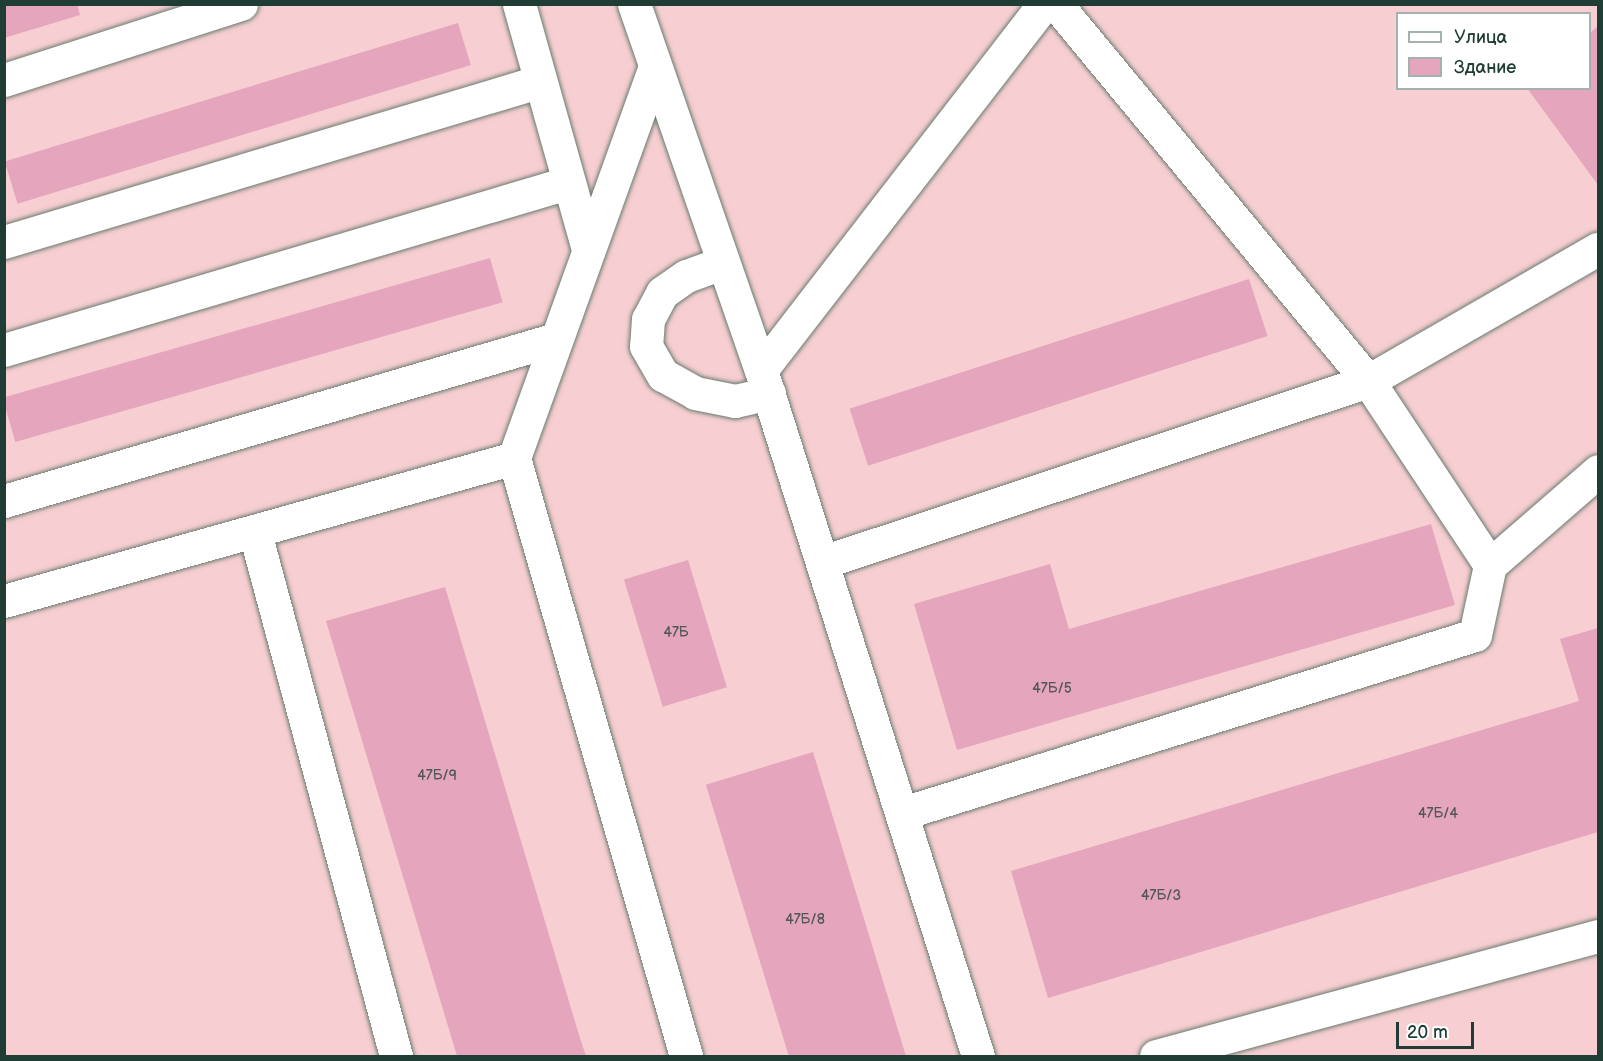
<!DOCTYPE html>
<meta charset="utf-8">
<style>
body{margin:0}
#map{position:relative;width:1603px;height:1061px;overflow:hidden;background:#f9eedf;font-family:"Balsamiq Sans",sans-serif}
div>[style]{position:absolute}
.built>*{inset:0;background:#f7cfd2}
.building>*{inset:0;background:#e5a5bc;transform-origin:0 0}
.roads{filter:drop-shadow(0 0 2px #6b7b70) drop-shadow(0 0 2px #6b7b70)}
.minor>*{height:33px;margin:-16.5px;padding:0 16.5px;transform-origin:16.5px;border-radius:16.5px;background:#fff}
span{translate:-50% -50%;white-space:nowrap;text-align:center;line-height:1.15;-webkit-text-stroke:4.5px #fff;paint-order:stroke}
.number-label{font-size:14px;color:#505756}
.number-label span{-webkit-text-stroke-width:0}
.frame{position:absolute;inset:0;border:6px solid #1f3d34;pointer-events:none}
.legend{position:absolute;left:1396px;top:12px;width:195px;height:78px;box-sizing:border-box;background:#fff;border:2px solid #a5b1ae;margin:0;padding:8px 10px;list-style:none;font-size:18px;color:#1f3d34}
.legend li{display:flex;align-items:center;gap:12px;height:30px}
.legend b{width:30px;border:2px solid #a5b1ae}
.scale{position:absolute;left:1396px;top:1022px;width:78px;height:27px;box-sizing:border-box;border:3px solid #1f3d34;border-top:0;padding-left:8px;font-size:18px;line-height:21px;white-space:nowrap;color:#1f3d34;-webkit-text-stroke:4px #fff;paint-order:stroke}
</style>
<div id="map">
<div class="built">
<i style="clip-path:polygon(evenodd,5px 5px,1598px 5px,1598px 1056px,5px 1056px,5px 5px,1398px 14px,1590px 14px,1590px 88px,1398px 88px,1398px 14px)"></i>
</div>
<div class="building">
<i style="clip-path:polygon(4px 4px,77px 4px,80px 15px,4px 38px)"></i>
<i style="left:458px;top:23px;width:44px;height:474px;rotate:73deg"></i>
<i style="clip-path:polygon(1598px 26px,1598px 185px,1527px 88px,1590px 88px,1590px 33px)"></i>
<i style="left:490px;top:258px;width:46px;height:507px;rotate:74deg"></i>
<i style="left:1249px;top:279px;width:60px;height:420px;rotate:72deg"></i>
<i style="clip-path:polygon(1431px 524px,1455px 605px,957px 750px,914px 604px,1050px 564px,1069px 629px)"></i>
<i style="left:688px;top:560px;width:133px;height:67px;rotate:73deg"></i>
<i style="clip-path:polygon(445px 587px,579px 1035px,586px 1056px,457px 1056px,326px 621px)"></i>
<i style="clip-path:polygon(1598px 628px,1598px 832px,1048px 998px,1011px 871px,1579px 701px,1560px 639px)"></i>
<i style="left:813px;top:752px;width:317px;height:112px;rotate:73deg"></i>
</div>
<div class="roads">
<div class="minor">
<i style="left:519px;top:4px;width:255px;rotate:74.3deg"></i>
<i style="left:634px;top:4px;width:387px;rotate:70.9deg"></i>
<i style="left:761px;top:370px;width:720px;rotate:72.45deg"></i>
<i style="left:4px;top:80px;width:249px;rotate:-17.8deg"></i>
<i style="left:4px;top:242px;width:557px;rotate:-16.68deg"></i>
<i style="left:722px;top:263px;width:38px;rotate:160deg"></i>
<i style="left:686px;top:276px;width:29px;rotate:145deg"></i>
<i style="left:662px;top:293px;width:30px;rotate:118deg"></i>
<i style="left:648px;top:319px;width:27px;rotate:94deg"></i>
<i style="left:646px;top:346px;width:34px;rotate:60deg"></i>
<i style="left:663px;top:375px;width:37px;rotate:29deg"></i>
<i style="left:695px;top:393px;width:41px;rotate:11.3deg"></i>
<i style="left:735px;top:401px;width:35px;rotate:-13deg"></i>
<i style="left:4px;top:350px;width:587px;rotate:-16.52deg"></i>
<i style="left:761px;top:370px;width:463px;rotate:-52.3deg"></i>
<i style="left:514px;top:458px;width:622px;rotate:73.95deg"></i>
<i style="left:4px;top:501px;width:575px;rotate:-16.36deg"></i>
<i style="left:255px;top:533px;width:542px;rotate:74.91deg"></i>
<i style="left:823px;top:562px;width:574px;rotate:-18.37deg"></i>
<i style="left:1368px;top:381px;width:265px;rotate:-29.9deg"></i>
<i style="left:1490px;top:565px;width:143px;rotate:-41deg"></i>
<i style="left:4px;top:601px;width:530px;rotate:-15.66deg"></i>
<i style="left:514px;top:458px;width:412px;rotate:-70.2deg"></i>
<i style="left:903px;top:813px;width:599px;rotate:-17.29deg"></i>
<i style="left:1475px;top:635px;width:72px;rotate:-77.9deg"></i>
<i style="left:1490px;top:565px;width:221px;rotate:-123.5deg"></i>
<i style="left:1368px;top:381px;width:489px;rotate:-129.6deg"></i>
<i style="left:1156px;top:1056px;width:458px;rotate:-15.2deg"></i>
</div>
</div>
<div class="number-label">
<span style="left:676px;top:633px">47Б</span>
<span style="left:1052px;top:689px">47Б/5</span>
<span style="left:437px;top:776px">47Б/9</span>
<span style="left:1438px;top:814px">47Б/4</span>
<span style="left:1161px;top:896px">47Б/3</span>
<span style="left:805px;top:920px">47Б/8</span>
</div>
<div class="frame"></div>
<ul class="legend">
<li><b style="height:8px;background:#fff"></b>Улица</li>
<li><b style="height:16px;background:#e5a5bc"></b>Здание</li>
</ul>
<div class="scale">20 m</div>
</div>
